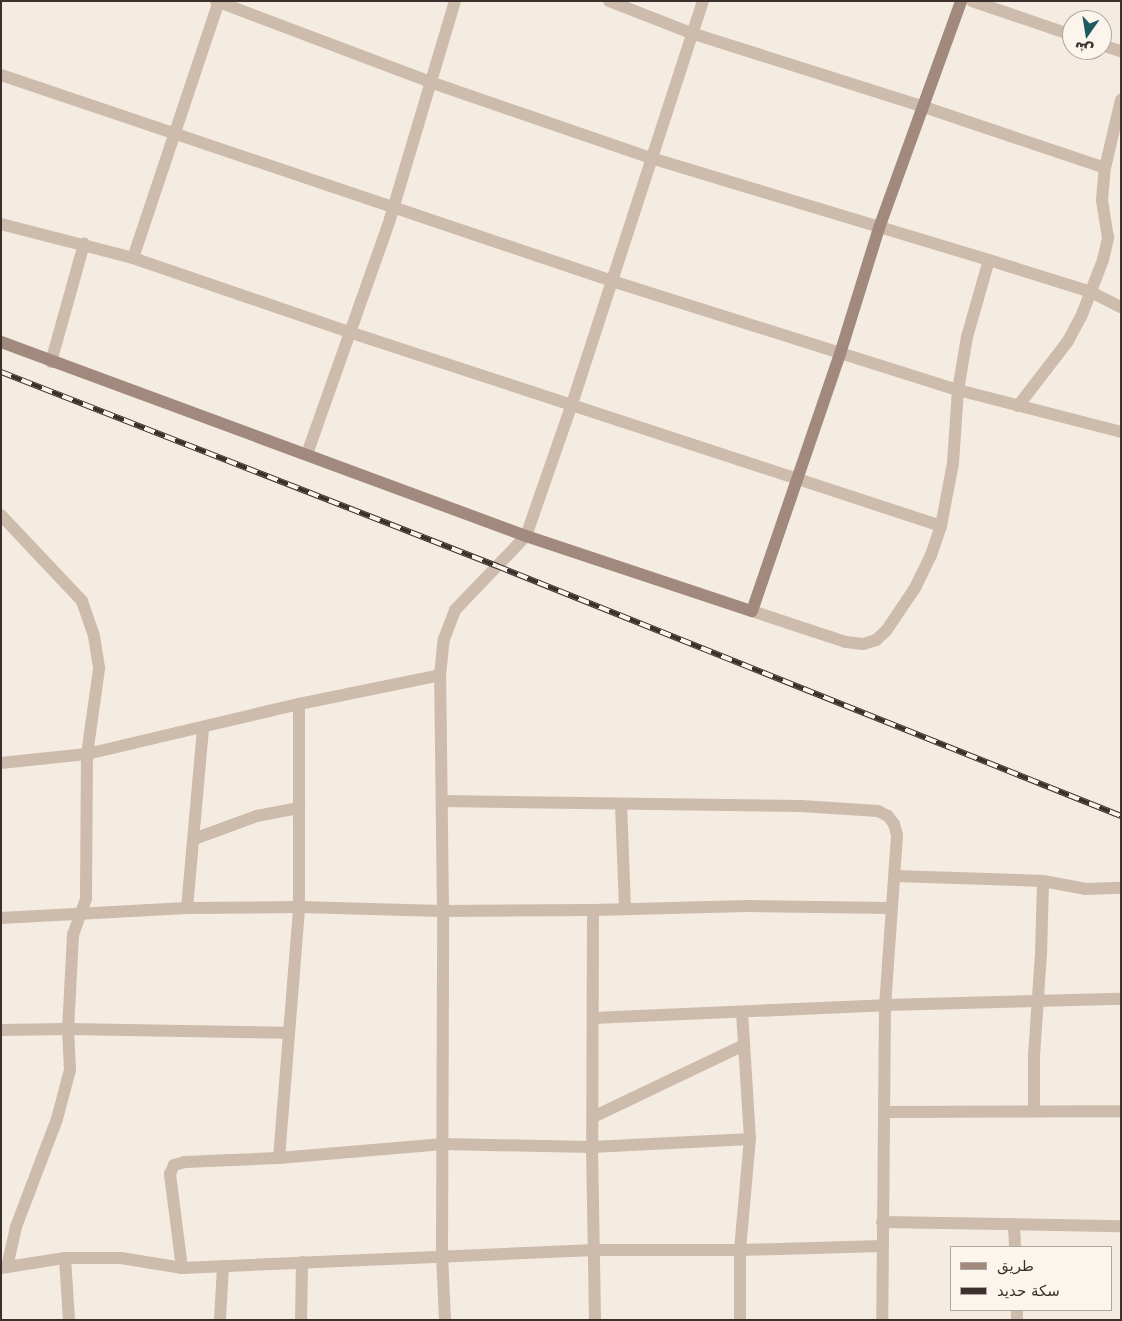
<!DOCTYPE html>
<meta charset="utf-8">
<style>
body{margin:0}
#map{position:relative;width:1122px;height:1321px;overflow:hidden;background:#f4ebe1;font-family:"DejaVu Sans","Noto Naskh Arabic",sans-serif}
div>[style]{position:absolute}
.street>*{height:12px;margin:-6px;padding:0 6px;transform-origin:6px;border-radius:6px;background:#cdbbac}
.secondary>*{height:12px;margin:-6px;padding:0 6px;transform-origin:6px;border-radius:6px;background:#a18a7d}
.rail>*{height:5.5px;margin-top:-2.75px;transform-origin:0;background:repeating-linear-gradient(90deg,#fbf5ee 0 11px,#3b302b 0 22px);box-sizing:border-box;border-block:1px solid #3b302b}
span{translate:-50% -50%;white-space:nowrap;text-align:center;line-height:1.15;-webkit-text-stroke:4px #fbf5ee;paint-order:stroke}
.frame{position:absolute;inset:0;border:2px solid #3b302b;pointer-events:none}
.legend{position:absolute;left:950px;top:1246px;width:162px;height:65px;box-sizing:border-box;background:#fbf5ee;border:1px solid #aea6a0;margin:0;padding:6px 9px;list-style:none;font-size:15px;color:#3b302b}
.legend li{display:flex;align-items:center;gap:10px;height:25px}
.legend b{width:25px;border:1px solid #aea6a0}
.north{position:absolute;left:1062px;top:10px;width:50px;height:50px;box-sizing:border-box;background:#fbf5ee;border:1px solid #aea6a0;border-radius:50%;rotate:193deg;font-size:14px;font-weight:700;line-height:20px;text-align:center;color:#3b302b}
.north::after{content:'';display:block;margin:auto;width:18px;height:22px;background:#1f5a5e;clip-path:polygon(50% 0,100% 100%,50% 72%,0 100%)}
</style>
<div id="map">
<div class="street">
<i style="left:216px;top:1px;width:229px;rotate:20.7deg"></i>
<i style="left:430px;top:82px;width:234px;rotate:19deg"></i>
<i style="left:651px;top:158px;width:353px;rotate:16.8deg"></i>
<i style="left:989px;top:260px;width:107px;rotate:17.4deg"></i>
<i style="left:1091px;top:292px;width:34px;rotate:27deg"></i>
<i style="left:609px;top:1px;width:88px;rotate:21.3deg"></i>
<i style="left:691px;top:33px;width:244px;rotate:17.6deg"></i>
<i style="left:924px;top:107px;width:191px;rotate:18.6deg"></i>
<i style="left:972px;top:1px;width:106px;rotate:18.8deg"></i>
<i style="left:1102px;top:45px;width:20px;rotate:18deg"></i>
<i style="left:1px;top:75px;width:645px;rotate:18.63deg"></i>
<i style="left:612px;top:281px;width:363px;rotate:17.5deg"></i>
<i style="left:958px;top:390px;width:54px;rotate:-80.4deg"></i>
<i style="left:967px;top:337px;width:80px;rotate:-74.1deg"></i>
<i style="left:1px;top:224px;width:136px;rotate:14.4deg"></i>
<i style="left:133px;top:258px;width:228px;rotate:18.9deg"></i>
<i style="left:349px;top:332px;width:623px;rotate:18.14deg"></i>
<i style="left:133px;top:258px;width:271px;rotate:-71.5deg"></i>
<i style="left:51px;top:362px;width:123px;rotate:-74.4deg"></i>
<i style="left:1018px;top:406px;width:82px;rotate:-52.4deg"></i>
<i style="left:1068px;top:341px;width:27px;rotate:-62deg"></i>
<i style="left:1081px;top:317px;width:61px;rotate:-68.9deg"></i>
<i style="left:1103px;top:260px;width:23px;rotate:-77deg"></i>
<i style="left:1108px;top:238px;width:38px;rotate:-99deg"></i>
<i style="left:1102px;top:200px;width:32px;rotate:-85deg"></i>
<i style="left:1105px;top:168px;width:70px;rotate:-76.8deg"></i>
<i style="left:307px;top:454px;width:249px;rotate:-70.5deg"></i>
<i style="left:390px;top:219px;width:227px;rotate:-73.4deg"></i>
<i style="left:1px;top:515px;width:118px;rotate:46.7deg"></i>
<i style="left:82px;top:601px;width:37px;rotate:71deg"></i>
<i style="left:94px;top:636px;width:33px;rotate:81deg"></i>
<i style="left:99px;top:669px;width:86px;rotate:98deg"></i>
<i style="left:87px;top:754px;width:145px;rotate:90.4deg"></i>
<i style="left:86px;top:899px;width:38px;rotate:110deg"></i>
<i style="left:73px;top:935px;width:94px;rotate:93deg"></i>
<i style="left:68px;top:1029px;width:41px;rotate:87.2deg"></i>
<i style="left:70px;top:1070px;width:51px;rotate:104.9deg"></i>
<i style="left:57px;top:1119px;width:116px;rotate:110.8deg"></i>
<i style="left:16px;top:1227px;width:41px;rotate:102.7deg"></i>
<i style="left:752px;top:611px;width:99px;rotate:18.3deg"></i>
<i style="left:846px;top:642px;width:17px;rotate:7deg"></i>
<i style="left:863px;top:644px;width:14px;rotate:-17deg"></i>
<i style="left:876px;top:640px;width:13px;rotate:-42deg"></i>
<i style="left:886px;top:631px;width:52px;rotate:-56deg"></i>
<i style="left:915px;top:588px;width:37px;rotate:-64deg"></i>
<i style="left:931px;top:555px;width:31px;rotate:-71deg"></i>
<i style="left:941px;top:526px;width:64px;rotate:-79.2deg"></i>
<i style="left:953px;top:463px;width:73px;rotate:-86.1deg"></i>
<i style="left:958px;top:390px;width:168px;rotate:14.4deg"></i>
<i style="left:1px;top:763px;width:86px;rotate:-6deg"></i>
<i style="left:87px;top:754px;width:218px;rotate:-13.3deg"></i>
<i style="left:299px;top:704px;width:144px;rotate:-11.6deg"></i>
<i style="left:442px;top:801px;width:359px;rotate:0.8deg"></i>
<i style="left:801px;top:806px;width:77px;rotate:3.7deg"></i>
<i style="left:878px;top:811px;width:11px;rotate:27deg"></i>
<i style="left:888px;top:816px;width:10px;rotate:53deg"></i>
<i style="left:894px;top:824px;width:11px;rotate:75deg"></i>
<i style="left:897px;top:835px;width:170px;rotate:94deg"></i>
<i style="left:885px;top:1005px;width:315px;rotate:90.5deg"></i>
<i style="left:621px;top:804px;width:104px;rotate:87.8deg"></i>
<i style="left:194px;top:839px;width:67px;rotate:-20.1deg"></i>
<i style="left:257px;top:816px;width:43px;rotate:-10.8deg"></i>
<i style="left:895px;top:876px;width:148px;rotate:1.9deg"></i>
<i style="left:1043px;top:881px;width:44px;rotate:10.5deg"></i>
<i style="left:1086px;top:889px;width:35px;rotate:-2deg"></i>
<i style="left:187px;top:908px;width:181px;rotate:-84.9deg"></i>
<i style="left:593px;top:910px;width:237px;rotate:90.2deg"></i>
<i style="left:592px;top:1147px;width:173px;rotate:89deg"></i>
<i style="left:1px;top:918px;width:186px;rotate:-3.1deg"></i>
<i style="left:187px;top:908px;width:112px;rotate:-0.5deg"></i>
<i style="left:299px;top:907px;width:144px;rotate:1.6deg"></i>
<i style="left:443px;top:911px;width:150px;rotate:-0.4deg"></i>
<i style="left:593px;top:910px;width:155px;rotate:-1.5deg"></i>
<i style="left:748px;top:906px;width:143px;rotate:0.8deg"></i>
<i style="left:593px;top:1018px;width:292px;rotate:-2.5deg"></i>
<i style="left:885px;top:1005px;width:236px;rotate:-1.5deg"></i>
<i style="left:1px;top:1030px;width:67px;rotate:-0.9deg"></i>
<i style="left:68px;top:1029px;width:220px;rotate:1deg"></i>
<i style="left:1034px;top:1110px;width:54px;rotate:-90deg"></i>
<i style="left:1034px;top:1056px;width:102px;rotate:-86.1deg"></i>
<i style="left:1041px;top:954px;width:73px;rotate:-88.4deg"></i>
<i style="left:885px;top:1112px;width:236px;rotate:-0.2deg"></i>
<i style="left:593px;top:1117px;width:167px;rotate:-25.5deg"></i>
<i style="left:279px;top:1158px;width:252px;rotate:-85.4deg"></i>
<i style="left:299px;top:907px;width:203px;rotate:-90deg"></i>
<i style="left:882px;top:1222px;width:239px;rotate:1deg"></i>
<i style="left:1014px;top:1226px;width:21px;rotate:87deg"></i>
<i style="left:65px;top:1258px;width:62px;rotate:86.3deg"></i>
<i style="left:1px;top:1268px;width:65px;rotate:-8.9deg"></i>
<i style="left:65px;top:1258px;width:56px"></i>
<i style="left:121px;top:1258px;width:62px;rotate:9.3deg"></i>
<i style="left:182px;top:1268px;width:412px;rotate:-2.5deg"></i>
<i style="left:594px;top:1250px;width:146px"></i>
<i style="left:740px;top:1250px;width:142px;rotate:-1.6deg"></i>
<i style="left:182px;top:1268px;width:95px;rotate:-97.3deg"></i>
<i style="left:170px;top:1174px;width:10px;rotate:-66deg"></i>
<i style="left:174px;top:1165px;width:11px;rotate:-15deg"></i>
<i style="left:185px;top:1162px;width:94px;rotate:-2.4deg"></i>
<i style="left:279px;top:1158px;width:165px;rotate:-4.9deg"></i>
<i style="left:443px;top:1144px;width:149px;rotate:1.2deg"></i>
<i style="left:592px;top:1147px;width:158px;rotate:-2.9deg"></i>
<i style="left:1017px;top:1310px;width:10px;rotate:90deg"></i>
<i style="left:220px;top:1320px;width:54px;rotate:-86.8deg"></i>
<i style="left:301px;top:1320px;width:58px;rotate:-89deg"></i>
<i style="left:445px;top:1320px;width:65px;rotate:-92.6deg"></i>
<i style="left:442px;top:1255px;width:344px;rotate:-89.8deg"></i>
<i style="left:443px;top:911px;width:236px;rotate:-90.7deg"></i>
<i style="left:440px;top:675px;width:36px;rotate:-84deg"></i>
<i style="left:444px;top:639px;width:31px;rotate:-69deg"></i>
<i style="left:455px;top:610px;width:103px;rotate:-46.2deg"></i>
<i style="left:526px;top:536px;width:140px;rotate:-70.8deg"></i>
<i style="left:572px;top:404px;width:424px;rotate:-72deg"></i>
<i style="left:740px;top:1320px;width:70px;rotate:-90deg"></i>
<i style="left:740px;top:1250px;width:111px;rotate:-84.9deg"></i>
<i style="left:750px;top:1139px;width:126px;rotate:-93.6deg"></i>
</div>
<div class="secondary">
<i style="left:1px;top:342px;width:560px;rotate:20.28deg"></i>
<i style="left:526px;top:536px;width:238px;rotate:18.4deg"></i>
<i style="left:752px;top:611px;width:272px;rotate:-71.1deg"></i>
<i style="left:840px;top:354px;width:132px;rotate:-72.8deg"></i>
<i style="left:879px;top:228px;width:241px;rotate:-70.1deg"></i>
</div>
<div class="rail">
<i style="left:1px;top:372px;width:533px;rotate:21.36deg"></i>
<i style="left:497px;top:566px;width:672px;rotate:21.83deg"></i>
</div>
<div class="frame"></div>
<ul class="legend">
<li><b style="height:6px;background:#a18a7d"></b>طريق</li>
<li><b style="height:6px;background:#3b302b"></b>سكة حديد</li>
</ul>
<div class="north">ش</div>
</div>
